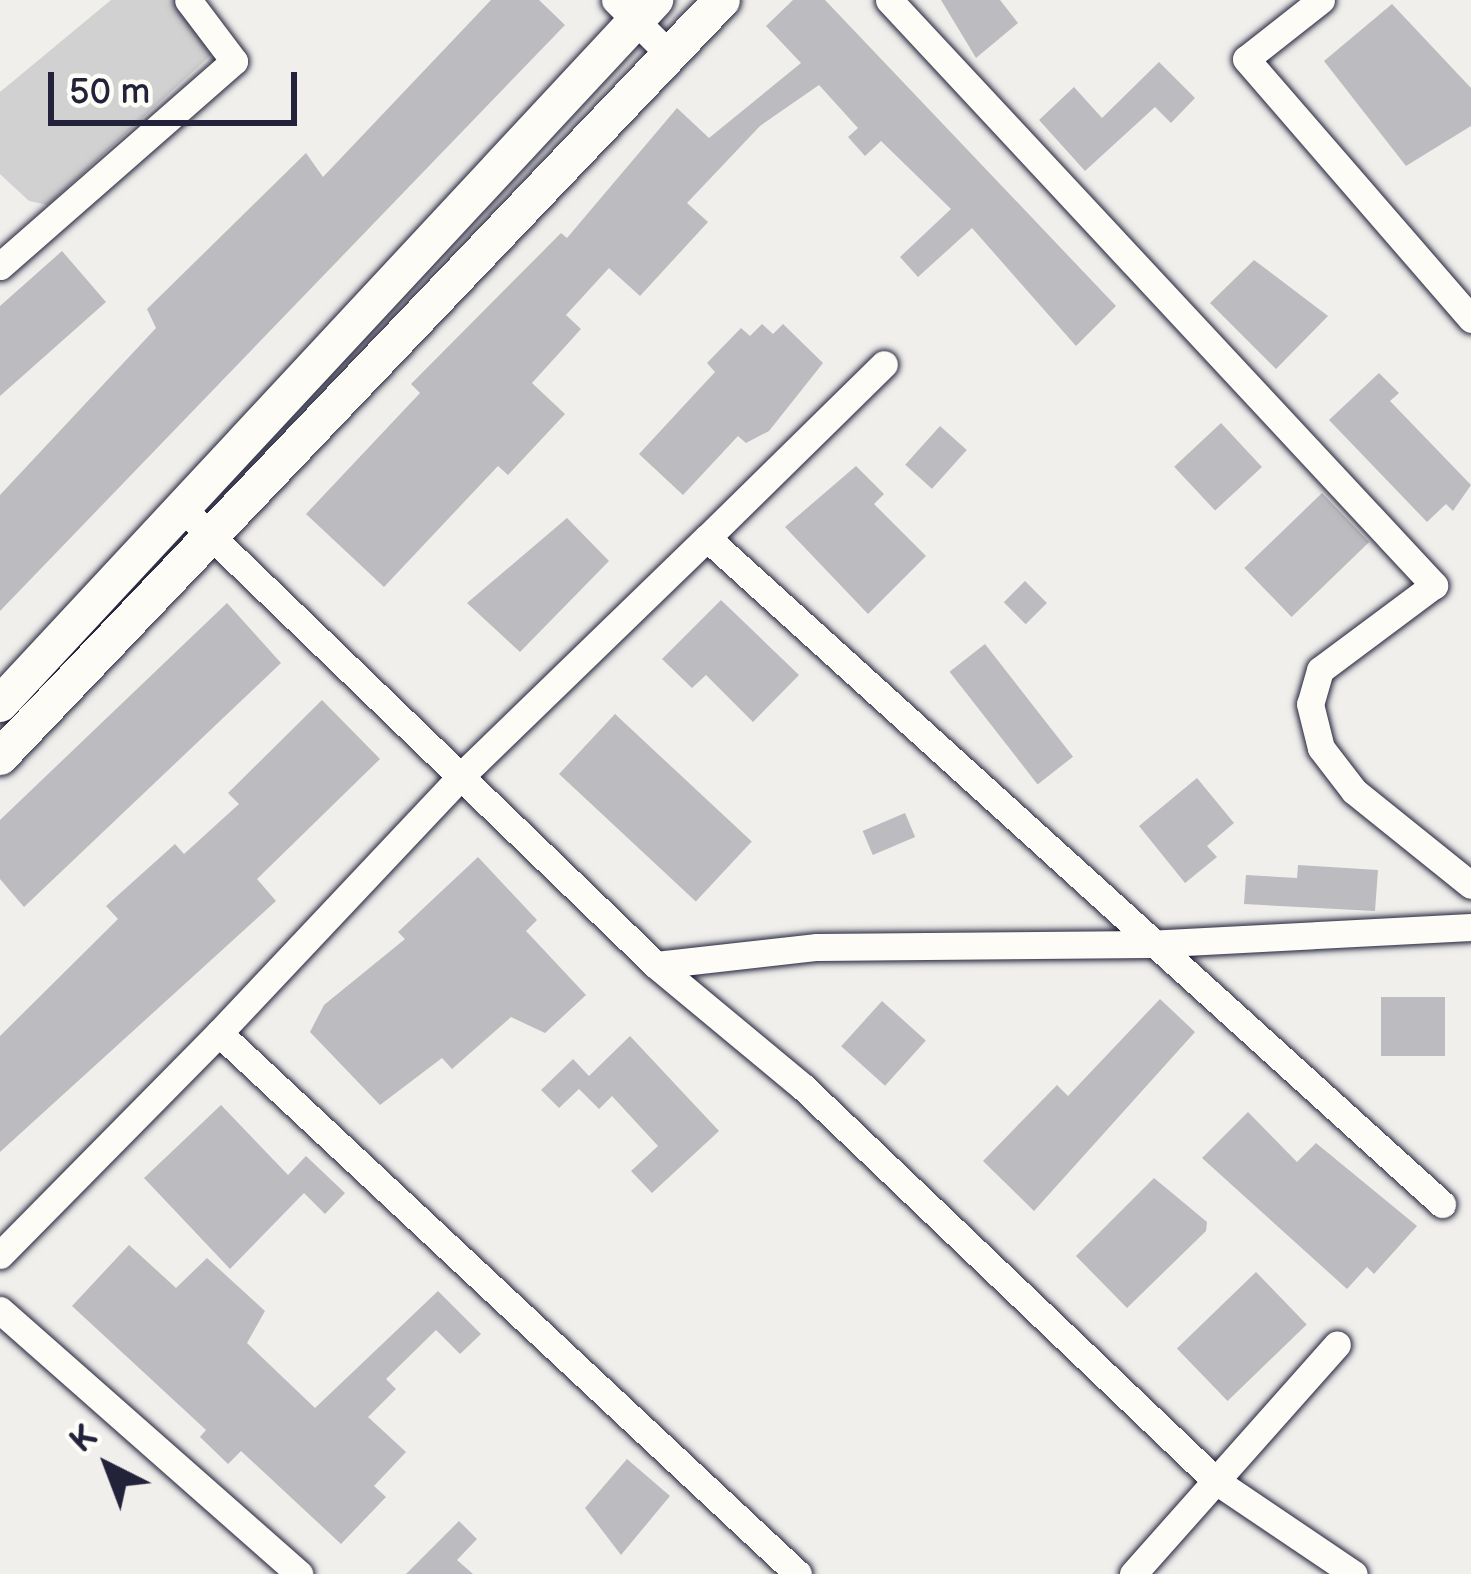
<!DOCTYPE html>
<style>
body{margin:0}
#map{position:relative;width:1471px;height:1574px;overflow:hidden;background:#f0efec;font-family:"Balsamiq Sans",sans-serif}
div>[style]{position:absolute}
.green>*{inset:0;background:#d2d1d1}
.building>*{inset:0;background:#bcbcc0;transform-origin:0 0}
.roads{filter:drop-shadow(0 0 3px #22223b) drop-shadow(0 0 3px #22223b)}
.minor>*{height:27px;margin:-13.5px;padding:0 13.5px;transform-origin:13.5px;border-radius:13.5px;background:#fdfcf7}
.secondary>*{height:36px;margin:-18px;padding:0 18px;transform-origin:18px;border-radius:18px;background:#fdfcf7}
span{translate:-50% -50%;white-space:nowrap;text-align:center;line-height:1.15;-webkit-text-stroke:9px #fdfcf7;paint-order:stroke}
.north{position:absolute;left:48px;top:1406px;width:120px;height:120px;-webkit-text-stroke:9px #fdfcf7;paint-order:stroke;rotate:318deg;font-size:33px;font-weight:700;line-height:48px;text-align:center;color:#22223b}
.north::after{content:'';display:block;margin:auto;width:42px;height:54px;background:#22223b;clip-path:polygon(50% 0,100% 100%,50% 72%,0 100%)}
.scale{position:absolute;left:48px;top:72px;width:249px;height:54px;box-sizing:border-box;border:6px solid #22223b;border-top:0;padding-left:15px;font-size:36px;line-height:42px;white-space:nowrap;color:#22223b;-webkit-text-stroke:9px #fdfcf7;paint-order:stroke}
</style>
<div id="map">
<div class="green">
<i style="clip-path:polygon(111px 0,195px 0,223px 44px,48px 205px,29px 201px,0 174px,0 92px)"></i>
</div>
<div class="building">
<i style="clip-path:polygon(491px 0,539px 0,565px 25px,0 611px,0 495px,156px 328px,147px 309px,306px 153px,323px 177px)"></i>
<i style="clip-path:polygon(793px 0,825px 0,1116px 306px,1076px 346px,972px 228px,918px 277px,900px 257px,951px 209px,881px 141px,865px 156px,848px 137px,858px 128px,819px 85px,760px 126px,687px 203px,708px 222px,640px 296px,609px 268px,566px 315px,581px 329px,532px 383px,565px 414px,508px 475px,498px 466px,384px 587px,306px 514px,420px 393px,411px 384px,561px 233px,567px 238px,677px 108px,709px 138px,801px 63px,766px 26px)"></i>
<i style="clip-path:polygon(941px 0,1000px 0,1018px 23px,976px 58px)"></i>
<i style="clip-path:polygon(1392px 4px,1471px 88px,1471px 126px,1406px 166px,1324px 61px)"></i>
<i style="clip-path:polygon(1159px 62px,1195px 98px,1171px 123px,1155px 107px,1085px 171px,1039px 120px,1074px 87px,1102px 118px)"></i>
<i style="clip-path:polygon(62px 251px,106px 302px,0 396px,0 306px)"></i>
<i style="clip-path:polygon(1254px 260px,1328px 316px,1276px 369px,1210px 303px)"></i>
<i style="clip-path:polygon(762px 324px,773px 334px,783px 324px,823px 363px,769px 431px,746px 443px,738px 436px,683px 495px,639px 454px,715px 372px,707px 363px,741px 328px,750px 336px)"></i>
<i style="clip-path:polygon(1379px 373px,1399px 393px,1390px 401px,1471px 485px,1453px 511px,1446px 504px,1427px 522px,1329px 420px)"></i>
<i style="left:1221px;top:423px;width:60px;height:64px;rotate:47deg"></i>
<i style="left:940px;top:426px;width:36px;height:52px;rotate:42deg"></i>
<i style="clip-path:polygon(856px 466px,884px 494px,874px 504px,926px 556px,868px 614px,785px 527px)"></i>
<i style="left:1322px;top:493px;width:68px;height:108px;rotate:46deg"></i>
<i style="clip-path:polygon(567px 518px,609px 561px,520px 652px,467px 603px)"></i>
<i style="left:1025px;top:581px;width:31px;height:30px;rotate:45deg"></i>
<i style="clip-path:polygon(721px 600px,799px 675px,753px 722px,706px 675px,692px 688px,662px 659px)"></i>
<i style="clip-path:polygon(227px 603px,281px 663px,24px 907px,0 879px,0 820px)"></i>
<i style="left:985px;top:644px;width:143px;height:45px;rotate:52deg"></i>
<i style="clip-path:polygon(322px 700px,380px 759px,257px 879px,276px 901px,0 1152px,0 1036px,118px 919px,106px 906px,175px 844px,184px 854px,239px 804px,228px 793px)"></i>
<i style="left:615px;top:714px;width:187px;height:82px;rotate:43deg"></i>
<i style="clip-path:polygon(1197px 778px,1234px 823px,1207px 846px,1217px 857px,1185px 883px,1139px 826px)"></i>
<i style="left:905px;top:813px;width:26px;height:46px;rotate:67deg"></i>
<i style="clip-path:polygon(478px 857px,537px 920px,526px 931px,586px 995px,545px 1033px,511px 1017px,452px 1069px,442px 1058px,380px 1105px,310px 1032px,324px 1005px,405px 939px,398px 932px)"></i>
<i style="clip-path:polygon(1298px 865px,1378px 870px,1375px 911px,1244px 904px,1246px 875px,1297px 878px)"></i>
<i style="left:1445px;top:997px;width:59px;height:64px;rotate:90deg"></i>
<i style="clip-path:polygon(1160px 999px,1195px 1032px,1034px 1211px,983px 1161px,1057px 1085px,1068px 1096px)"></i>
<i style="left:882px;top:1001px;width:59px;height:61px;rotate:42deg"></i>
<i style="clip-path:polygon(630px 1036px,719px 1131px,652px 1193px,631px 1171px,658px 1146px,612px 1096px,599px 1109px,579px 1089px,559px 1108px,541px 1090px,573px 1059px,589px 1076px)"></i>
<i style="clip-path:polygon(221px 1105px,288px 1175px,306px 1156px,345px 1193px,325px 1214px,304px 1193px,230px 1269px,144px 1178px)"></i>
<i style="clip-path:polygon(1248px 1112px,1297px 1162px,1316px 1143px,1417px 1226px,1374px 1274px,1367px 1267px,1347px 1289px,1202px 1158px)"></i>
<i style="clip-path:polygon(1154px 1178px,1207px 1222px,1206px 1231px,1127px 1308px,1076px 1256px)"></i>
<i style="clip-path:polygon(129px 1245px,176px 1288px,207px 1258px,265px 1311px,247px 1343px,315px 1408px,438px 1291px,481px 1334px,460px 1354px,436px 1330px,386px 1379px,396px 1389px,368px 1417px,406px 1452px,374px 1486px,386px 1497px,341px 1544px,241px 1451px,228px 1464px,200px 1437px,206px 1430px,72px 1306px)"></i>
<i style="left:1256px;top:1272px;width:73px;height:110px;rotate:46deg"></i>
<i style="clip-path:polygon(627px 1459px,670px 1496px,621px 1555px,585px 1508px)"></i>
<i style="clip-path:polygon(459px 1521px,477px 1539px,457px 1560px,473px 1574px,406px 1574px)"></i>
</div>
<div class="roads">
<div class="minor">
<i style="left:615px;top:0;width:71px;rotate:45deg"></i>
<i style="left:889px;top:0;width:800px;rotate:47.03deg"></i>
<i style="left:1434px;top:585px;width:142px;rotate:143.3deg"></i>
<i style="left:1320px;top:670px;width:35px;rotate:106deg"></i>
<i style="left:1310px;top:704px;width:45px;rotate:76deg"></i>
<i style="left:1321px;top:748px;width:54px;rotate:52.5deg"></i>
<i style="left:1354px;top:791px;width:150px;rotate:38.8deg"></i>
<i style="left:1321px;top:0;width:95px;rotate:141.8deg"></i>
<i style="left:1246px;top:59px;width:344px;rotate:49.1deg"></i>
<i style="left:0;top:266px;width:311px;rotate:-41.2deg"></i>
<i style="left:234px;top:61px;width:76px;rotate:-127deg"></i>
<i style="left:183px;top:509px;width:657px;rotate:43.95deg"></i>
<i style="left:656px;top:965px;width:191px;rotate:39.7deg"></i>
<i style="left:803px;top:1087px;width:571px;rotate:43.65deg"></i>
<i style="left:1216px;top:1481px;width:166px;rotate:34deg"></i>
<i style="left:707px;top:538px;width:248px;rotate:-44.5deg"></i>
<i style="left:656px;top:965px;width:162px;rotate:-6.4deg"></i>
<i style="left:817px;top:947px;width:330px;rotate:-0.5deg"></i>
<i style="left:1147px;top:944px;width:324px;rotate:-3deg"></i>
<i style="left:0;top:1255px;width:312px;rotate:-45.4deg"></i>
<i style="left:0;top:1310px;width:399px;rotate:41.4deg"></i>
<i style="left:798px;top:1574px;width:792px;rotate:-136.94deg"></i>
<i style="left:219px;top:1033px;width:353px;rotate:-46.7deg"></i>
<i style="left:461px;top:776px;width:342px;rotate:-44.1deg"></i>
<i style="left:707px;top:538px;width:992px;rotate:42.18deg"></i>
<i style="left:1133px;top:1574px;width:307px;rotate:-48.4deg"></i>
</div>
<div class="secondary">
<i style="left:0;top:704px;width:962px;rotate:-47.06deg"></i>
<i style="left:0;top:757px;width:1046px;rotate:-46.36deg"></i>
</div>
</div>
<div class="north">K</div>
<div class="scale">50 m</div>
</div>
